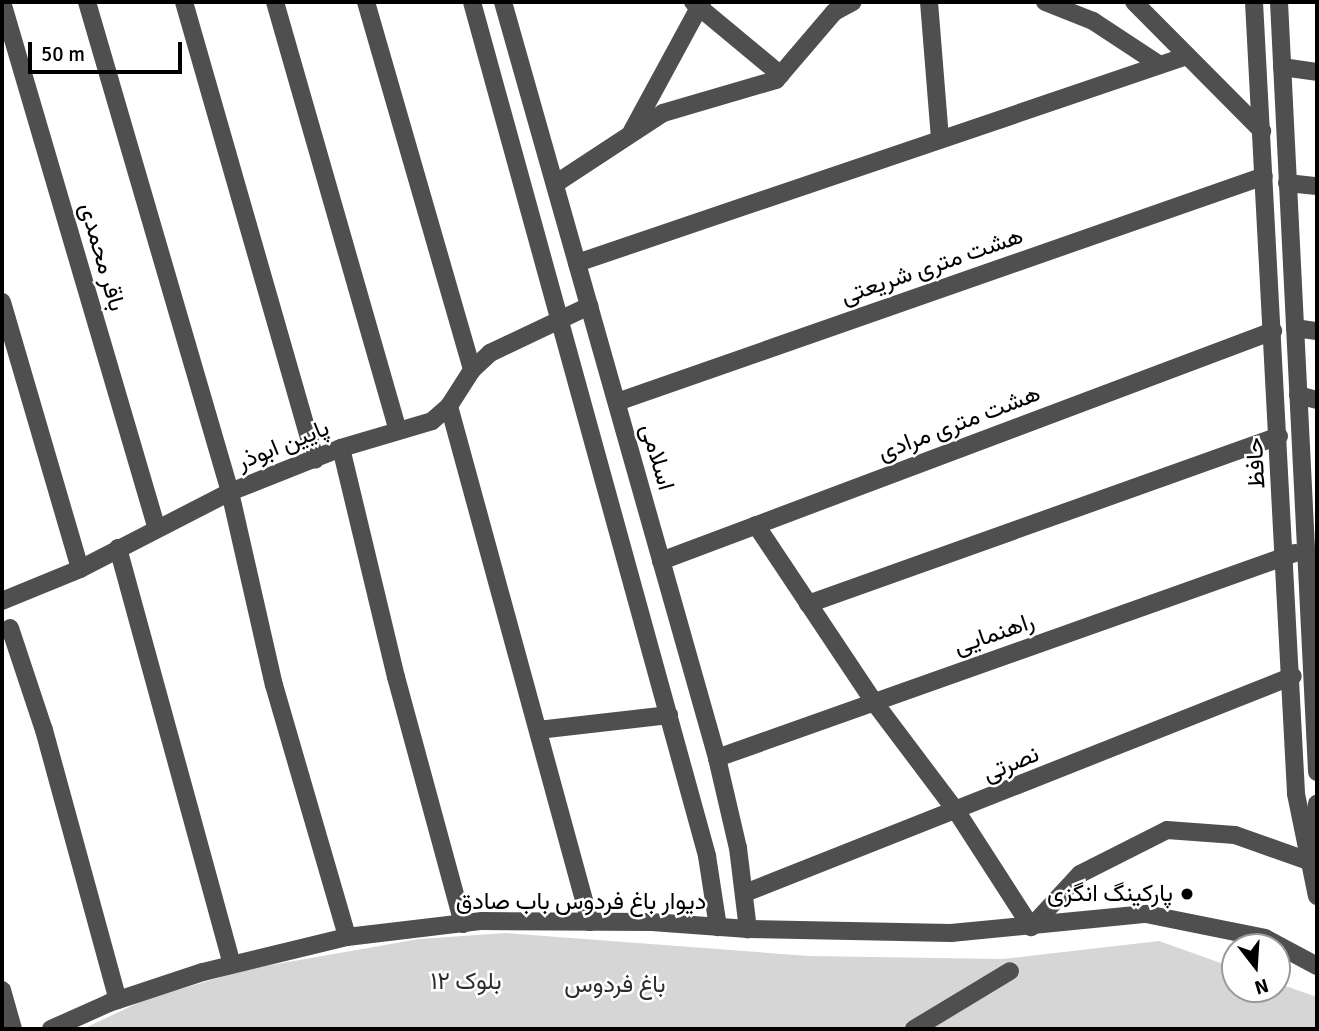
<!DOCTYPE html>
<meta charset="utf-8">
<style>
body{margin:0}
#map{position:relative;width:1319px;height:1031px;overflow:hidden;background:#fff;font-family:Signika,Vazirmatn,sans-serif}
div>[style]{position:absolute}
.green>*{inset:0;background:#d6d6d6}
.minor>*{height:18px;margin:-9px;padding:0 9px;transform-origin:9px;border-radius:9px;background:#4f4f4f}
.dots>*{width:19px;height:19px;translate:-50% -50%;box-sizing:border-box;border:4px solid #fff;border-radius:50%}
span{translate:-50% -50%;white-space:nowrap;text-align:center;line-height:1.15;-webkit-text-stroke:5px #fff;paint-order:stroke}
.street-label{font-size:24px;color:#000}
.poi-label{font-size:24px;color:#000}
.right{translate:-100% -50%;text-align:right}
.park-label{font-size:24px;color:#2d2d2d}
.frame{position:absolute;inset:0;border:4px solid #000;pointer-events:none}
.north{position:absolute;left:1221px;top:933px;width:70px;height:70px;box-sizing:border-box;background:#fff;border:2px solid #999;border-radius:50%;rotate:163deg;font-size:19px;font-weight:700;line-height:28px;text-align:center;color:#000}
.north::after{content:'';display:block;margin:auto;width:24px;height:32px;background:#000;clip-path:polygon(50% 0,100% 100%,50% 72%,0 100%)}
.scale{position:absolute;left:28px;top:42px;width:154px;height:32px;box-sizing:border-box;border:4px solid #000;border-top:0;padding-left:9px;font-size:21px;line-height:24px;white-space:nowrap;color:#000;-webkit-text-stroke:5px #fff;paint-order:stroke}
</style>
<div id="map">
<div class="green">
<i style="clip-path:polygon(506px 933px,809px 956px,1002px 959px,1159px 941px,1235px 968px,1235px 989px,1277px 989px,1277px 983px,1317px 997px,1317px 1029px,83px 1029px,144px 1000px,248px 969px,419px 939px)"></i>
</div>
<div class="minor">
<i style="left:2px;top:2px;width:546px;rotate:73.62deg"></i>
<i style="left:87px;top:2px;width:510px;rotate:73.73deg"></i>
<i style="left:230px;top:492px;width:198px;rotate:77.2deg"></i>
<i style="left:274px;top:685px;width:262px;rotate:73.8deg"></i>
<i style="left:184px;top:2px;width:476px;rotate:74deg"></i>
<i style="left:275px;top:2px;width:445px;rotate:74deg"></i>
<i style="left:366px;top:2px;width:383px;rotate:73.9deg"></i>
<i style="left:472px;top:2px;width:886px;rotate:74.61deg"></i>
<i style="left:707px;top:856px;width:72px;rotate:81.2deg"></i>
<i style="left:503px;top:2px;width:786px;rotate:74.19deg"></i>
<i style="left:717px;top:758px;width:92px;rotate:76.9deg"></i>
<i style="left:738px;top:848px;width:82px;rotate:83deg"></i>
<i style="left:693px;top:2px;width:114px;rotate:39.7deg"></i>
<i style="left:929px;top:2px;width:138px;rotate:85.4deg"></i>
<i style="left:1045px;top:2px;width:52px;rotate:21.6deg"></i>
<i style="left:1093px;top:21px;width:80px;rotate:33.3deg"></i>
<i style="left:1134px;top:2px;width:182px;rotate:45.2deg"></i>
<i style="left:1254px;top:2px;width:793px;rotate:86.96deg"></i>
<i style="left:1296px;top:794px;width:104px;rotate:78.4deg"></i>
<i style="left:1279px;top:2px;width:771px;rotate:87.17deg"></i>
<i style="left:1282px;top:67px;width:35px;rotate:8deg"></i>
<i style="left:632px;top:131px;width:147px;rotate:-61.5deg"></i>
<i style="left:1287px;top:183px;width:30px;rotate:6deg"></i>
<i style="left:555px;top:184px;width:129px;rotate:-33.3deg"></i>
<i style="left:663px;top:113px;width:118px;rotate:-16.3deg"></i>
<i style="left:776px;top:80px;width:89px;rotate:-49.5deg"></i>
<i style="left:834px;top:12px;width:21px;rotate:-28deg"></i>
<i style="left:577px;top:263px;width:644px;rotate:-18.74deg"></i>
<i style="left:2px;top:302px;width:278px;rotate:73.7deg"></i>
<i style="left:1295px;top:328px;width:22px;rotate:8deg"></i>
<i style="left:1298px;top:395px;width:20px;rotate:15deg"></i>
<i style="left:617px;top:402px;width:685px;rotate:-19.25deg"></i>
<i style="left:449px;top:406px;width:535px;rotate:74.72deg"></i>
<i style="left:341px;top:448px;width:236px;rotate:76.5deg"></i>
<i style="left:396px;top:677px;width:256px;rotate:74.8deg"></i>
<i style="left:756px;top:525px;width:213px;rotate:56.3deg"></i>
<i style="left:874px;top:702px;width:138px;rotate:53deg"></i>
<i style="left:957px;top:812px;width:137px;rotate:57.2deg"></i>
<i style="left:1031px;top:927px;width:72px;rotate:-47.2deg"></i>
<i style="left:1080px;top:874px;width:97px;rotate:-26.8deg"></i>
<i style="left:1167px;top:830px;width:68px;rotate:4.2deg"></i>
<i style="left:1235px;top:835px;width:87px;rotate:19.5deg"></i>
<i style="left:118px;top:548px;width:431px;rotate:74.7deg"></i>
<i style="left:661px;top:561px;width:654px;rotate:-20.6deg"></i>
<i style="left:2px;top:601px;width:84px;rotate:-22.3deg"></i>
<i style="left:80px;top:569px;width:169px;rotate:-27.2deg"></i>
<i style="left:230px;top:492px;width:119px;rotate:-21.6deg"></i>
<i style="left:341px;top:448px;width:95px;rotate:-16.5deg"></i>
<i style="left:432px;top:421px;width:23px;rotate:-41deg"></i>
<i style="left:449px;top:406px;width:43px;rotate:-57.4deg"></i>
<i style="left:472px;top:370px;width:25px;rotate:-43deg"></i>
<i style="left:490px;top:353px;width:110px;rotate:-25.4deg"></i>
<i style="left:808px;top:604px;width:500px;rotate:-19.63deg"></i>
<i style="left:10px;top:628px;width:108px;rotate:71.6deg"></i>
<i style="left:44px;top:730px;width:280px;rotate:74.7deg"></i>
<i style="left:538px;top:730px;width:132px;rotate:-6.5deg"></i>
<i style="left:717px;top:758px;width:613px;rotate:-19.53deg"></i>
<i style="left:1310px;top:848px;width:45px;rotate:-81deg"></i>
<i style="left:745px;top:893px;width:589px;rotate:-21.6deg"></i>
<i style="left:2px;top:990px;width:41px;rotate:74.2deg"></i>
<i style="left:51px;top:1029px;width:64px;rotate:-24.1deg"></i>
<i style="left:109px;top:1003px;width:99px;rotate:-18.3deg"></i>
<i style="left:203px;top:972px;width:148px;rotate:-13.7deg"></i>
<i style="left:347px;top:937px;width:136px;rotate:-6.8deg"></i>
<i style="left:482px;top:921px;width:170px;rotate:0.3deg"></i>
<i style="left:652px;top:922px;width:96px;rotate:4.2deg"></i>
<i style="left:748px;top:929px;width:203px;rotate:1.1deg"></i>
<i style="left:951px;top:933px;width:196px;rotate:-5.6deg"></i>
<i style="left:1146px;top:914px;width:121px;rotate:11.4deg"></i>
<i style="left:1265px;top:938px;width:59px;rotate:28.3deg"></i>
<i style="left:914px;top:1029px;width:112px;rotate:-31.1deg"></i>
</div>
<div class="dots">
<i style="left:1187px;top:894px;background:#000"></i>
</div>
<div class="street-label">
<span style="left:102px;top:257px;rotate:74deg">باقر محمدی</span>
<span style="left:932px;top:266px;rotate:-19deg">هشت متری شریعتی</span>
<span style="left:959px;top:423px;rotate:-21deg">هشت متری مرادی</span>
<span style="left:283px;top:445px;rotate:-22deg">پایین ابوذر</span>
<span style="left:657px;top:457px;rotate:74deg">اسلامی</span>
<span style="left:1256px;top:463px;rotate:-93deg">حافظ</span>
<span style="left:994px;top:634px;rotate:-19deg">راهنمایی</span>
<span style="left:1011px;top:764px;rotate:-22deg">نصرتی</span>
<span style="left:581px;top:902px">دیوار باغ فردوس باب صادق</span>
</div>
<div class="poi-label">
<span class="right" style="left:1173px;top:894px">پارکینگ انگزی</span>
</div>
<div class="park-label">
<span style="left:466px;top:982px">بلوک ۱۲</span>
<span style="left:615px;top:985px">باغ فردوس</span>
</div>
<div class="frame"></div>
<div class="north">N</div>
<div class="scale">50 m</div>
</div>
